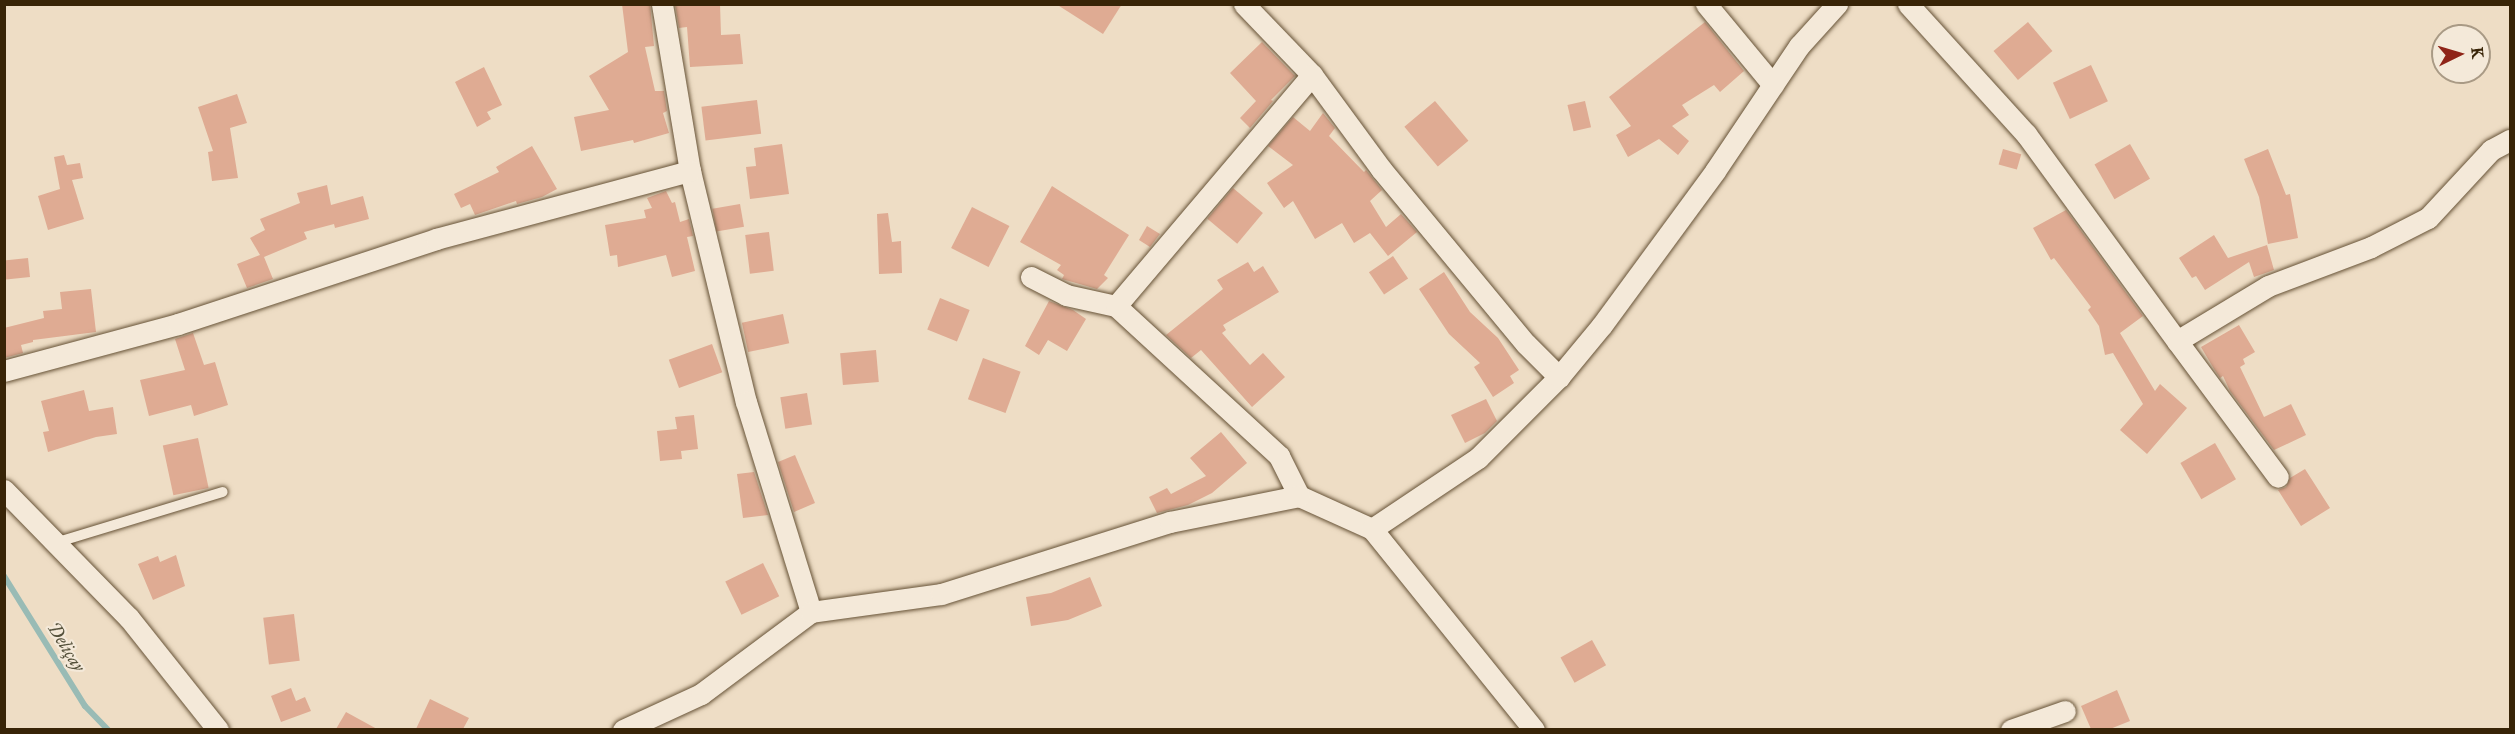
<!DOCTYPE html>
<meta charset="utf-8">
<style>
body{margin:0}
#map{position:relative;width:2515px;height:734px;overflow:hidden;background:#eeddc5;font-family:"IM FELL Great Primer",serif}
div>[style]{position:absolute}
.stream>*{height:6px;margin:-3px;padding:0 3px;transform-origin:3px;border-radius:3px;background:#99bbb5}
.building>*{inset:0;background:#dfab93;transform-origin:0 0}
.roads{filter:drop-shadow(0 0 2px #665236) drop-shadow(0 0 2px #665236)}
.lane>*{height:10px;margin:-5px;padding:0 5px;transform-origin:5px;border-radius:5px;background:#f4e9d9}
.street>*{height:21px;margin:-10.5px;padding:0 10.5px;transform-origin:10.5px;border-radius:10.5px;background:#f4e9d9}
span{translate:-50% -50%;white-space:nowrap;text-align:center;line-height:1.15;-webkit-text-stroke:4.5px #f4e9d9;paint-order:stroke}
.water-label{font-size:18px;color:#55513b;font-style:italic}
.frame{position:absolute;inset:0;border:6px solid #382407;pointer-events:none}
.north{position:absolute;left:2431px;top:24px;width:60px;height:60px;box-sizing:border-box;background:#f4e9d9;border:2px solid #a99a85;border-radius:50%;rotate:85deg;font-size:16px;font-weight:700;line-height:24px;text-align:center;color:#382407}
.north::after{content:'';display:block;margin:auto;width:21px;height:27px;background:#8f2418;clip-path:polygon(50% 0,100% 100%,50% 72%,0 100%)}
</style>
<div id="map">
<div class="stream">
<i style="left:4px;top:576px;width:153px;rotate:58.1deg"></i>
<i style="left:85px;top:706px;width:33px;rotate:46deg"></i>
</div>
<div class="building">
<i style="clip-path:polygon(622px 4px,650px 4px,654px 46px,645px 47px,655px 91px,664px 91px,667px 111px,663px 113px,669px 133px,634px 143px,633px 140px,581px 151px,574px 117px,609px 110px,589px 76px,628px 52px)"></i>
<i style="clip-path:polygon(675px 4px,720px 4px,721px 35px,740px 34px,743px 64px,690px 67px,687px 27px,679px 28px)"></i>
<i style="clip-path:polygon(1056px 4px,1122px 4px,1103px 34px)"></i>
<i style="clip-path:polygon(1705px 22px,1744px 71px,1720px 92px,1714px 85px,1682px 105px,1689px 115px,1672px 126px,1689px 141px,1678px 155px,1659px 139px,1628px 157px,1616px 135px,1631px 126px,1609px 97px)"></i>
<i style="left:2028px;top:22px;width:38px;height:45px;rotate:50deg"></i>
<i style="clip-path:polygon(1262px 42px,1295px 76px,1271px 100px,1273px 101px,1250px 128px,1240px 118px,1256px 101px,1230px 73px)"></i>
<i style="left:2091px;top:65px;width:40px;height:42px;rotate:65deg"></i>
<i style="clip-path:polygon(484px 67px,502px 105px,487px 112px,491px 119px,477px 127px,455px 82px)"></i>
<i style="clip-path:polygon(237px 94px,247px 123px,230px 128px,238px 178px,212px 181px,208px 152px,213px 151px,198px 107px)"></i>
<i style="left:757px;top:100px;width:34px;height:56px;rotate:83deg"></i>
<i style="left:1435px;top:101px;width:52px;height:40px;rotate:50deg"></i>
<i style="left:1585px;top:101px;width:27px;height:18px;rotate:77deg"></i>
<i style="clip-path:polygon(1323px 113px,1335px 128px,1329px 136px,1364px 172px,1366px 170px,1382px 190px,1370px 201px,1386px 227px,1401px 214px,1417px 232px,1388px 256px,1370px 233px,1354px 243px,1342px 223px,1315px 239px,1293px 201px,1284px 208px,1267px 183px,1293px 165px,1268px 146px,1293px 117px,1310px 131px)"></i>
<i style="clip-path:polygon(782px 144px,789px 194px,750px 199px,746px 167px,756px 166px,754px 148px)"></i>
<i style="left:2130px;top:144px;width:40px;height:41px;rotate:60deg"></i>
<i style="clip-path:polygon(532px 146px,557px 189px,542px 197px,517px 204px,516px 201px,475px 215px,470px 204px,461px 208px,454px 194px,499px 172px,496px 167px)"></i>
<i style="left:2003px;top:149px;width:19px;height:16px;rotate:16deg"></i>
<i style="clip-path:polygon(2268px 149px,2286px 195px,2290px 194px,2298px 238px,2268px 244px,2259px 197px,2244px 159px)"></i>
<i style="clip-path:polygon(64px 155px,67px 165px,80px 163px,83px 178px,72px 180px,84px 219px,48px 230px,38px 196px,60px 189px,54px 157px)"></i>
<i style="clip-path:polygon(327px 185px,331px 205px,363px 196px,369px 219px,335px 228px,334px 224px,304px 232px,307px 239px,264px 257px,273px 279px,247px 288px,237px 264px,260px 255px,250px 238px,265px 230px,260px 219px,300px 203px,297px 193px)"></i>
<i style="clip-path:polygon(1052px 186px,1129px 235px,1104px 275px,1108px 278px,1097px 289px,1062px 279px,1064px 275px,1057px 270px,1061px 265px,1020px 242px)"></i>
<i style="left:1233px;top:188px;width:39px;height:40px;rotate:40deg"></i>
<i style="clip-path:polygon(666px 191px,672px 203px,675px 202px,680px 222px,689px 219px,693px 236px,687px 237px,695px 271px,672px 277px,666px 255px,618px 267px,617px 255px,610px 256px,605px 225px,646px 218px,644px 210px,652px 208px,647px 198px)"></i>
<i style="left:740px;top:204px;width:23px;height:28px;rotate:80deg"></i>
<i style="left:972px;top:207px;width:42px;height:46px;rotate:27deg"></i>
<i style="clip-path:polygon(2066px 210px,2143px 316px,2120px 333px,2155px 391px,2160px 384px,2187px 408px,2147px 454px,2120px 430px,2143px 404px,2113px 353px,2105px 355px,2099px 326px,2088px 310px,2091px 307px,2054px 258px,2051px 260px,2033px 228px)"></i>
<i style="clip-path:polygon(888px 213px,892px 242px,901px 241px,902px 273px,879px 274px,877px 214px)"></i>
<i style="clip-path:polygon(1147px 226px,1160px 234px,1150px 247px,1139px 240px)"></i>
<i style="left:769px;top:232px;width:39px;height:24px;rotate:83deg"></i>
<i style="clip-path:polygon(2214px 235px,2228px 258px,2267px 245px,2274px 270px,2254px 277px,2249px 262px,2205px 290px,2196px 276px,2192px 278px,2179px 258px)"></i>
<i style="left:1393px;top:256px;width:27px;height:29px;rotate:56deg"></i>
<i style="left:28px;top:258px;width:19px;height:24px;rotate:84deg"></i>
<i style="clip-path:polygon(1248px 262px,1254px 272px,1263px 266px,1279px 292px,1223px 325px,1226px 330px,1222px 333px,1250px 365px,1263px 353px,1285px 377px,1252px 407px,1201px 350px,1191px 358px,1166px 335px,1223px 289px,1217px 280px)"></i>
<i style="clip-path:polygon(1444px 272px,1470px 312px,1498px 338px,1519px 370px,1510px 376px,1514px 383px,1493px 397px,1474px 367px,1480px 363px,1449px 334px,1419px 289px)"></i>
<i style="clip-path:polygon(91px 289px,96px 332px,33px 340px,33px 342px,21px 345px,23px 353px,4px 358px,4px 328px,44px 318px,43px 311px,62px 309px,60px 292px)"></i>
<i style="left:940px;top:298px;width:32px;height:34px;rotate:22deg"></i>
<i style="clip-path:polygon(1049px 301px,1073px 310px,1086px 319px,1067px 351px,1048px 340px,1039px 355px,1025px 346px)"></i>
<i style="left:783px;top:314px;width:30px;height:42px;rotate:78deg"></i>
<i style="clip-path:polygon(2239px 325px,2255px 352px,2243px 359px,2245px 364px,2240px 367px,2264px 417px,2291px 404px,2306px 435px,2274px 450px,2230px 391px,2223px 376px,2220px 378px,2214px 369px,2201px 347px)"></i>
<i style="clip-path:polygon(193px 333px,204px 365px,215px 362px,228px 405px,194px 416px,191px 405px,149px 416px,140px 380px,185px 370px,175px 339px)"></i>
<i style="left:712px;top:344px;width:30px;height:46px;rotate:70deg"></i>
<i style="left:876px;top:350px;width:32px;height:36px;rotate:85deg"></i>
<i style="left:983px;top:358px;width:40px;height:44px;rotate:20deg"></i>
<i style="clip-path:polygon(84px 390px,89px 411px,113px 407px,117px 434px,96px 437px,48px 452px,43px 432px,49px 431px,41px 401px)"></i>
<i style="left:807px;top:393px;width:32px;height:27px;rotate:81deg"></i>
<i style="clip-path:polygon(1486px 399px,1497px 421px,1485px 433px,1465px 443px,1451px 415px)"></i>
<i style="clip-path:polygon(694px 415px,698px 449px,681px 451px,682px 459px,660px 461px,657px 431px,677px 429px,675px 417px)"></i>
<i style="clip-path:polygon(1221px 432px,1247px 463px,1212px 493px,1188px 505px,1157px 513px,1149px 497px,1167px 488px,1171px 494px,1206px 476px,1190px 458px)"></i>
<i style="left:198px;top:438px;width:51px;height:36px;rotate:78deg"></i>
<i style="left:2215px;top:443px;width:42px;height:40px;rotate:60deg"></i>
<i style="clip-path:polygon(795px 455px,815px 503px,794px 512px,778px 462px)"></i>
<i style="clip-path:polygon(2305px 469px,2330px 508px,2301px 526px,2278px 490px,2286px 487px,2290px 478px)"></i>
<i style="clip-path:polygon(754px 472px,768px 515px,743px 518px,737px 474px)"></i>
<i style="clip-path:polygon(176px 555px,185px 586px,153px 600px,138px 564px,158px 556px,160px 562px)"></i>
<i style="left:763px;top:563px;width:37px;height:42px;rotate:64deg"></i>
<i style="clip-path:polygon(1090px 577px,1102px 606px,1068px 620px,1031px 626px,1026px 597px,1051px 593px)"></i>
<i style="left:294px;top:614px;width:47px;height:31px;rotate:83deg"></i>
<i style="left:1592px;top:640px;width:29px;height:36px;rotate:61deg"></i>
<i style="clip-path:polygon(291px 688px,296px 701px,305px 697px,311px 711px,281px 722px,271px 696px)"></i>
<i style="clip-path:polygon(2117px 690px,2130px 721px,2110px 729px,2091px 729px,2081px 706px)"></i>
<i style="clip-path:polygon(430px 699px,469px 718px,463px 729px,416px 729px)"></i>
<i style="clip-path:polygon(346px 712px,377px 729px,336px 729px)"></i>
</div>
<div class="roads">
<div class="lane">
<i style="left:58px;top:542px;width:172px;rotate:-16.9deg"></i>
</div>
<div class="street">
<i style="left:662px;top:4px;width:169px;rotate:80.5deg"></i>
<i style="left:690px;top:171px;width:238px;rotate:76.4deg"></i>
<i style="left:746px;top:402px;width:220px;rotate:72.8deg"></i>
<i style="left:1244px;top:4px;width:98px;rotate:46.2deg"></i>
<i style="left:1312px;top:75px;width:117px;rotate:53.7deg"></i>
<i style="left:1381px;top:169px;width:227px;rotate:50.4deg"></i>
<i style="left:1526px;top:344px;width:47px;rotate:45deg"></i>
<i style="left:1706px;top:4px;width:105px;rotate:50.4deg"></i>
<i style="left:1908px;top:4px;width:176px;rotate:47.8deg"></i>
<i style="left:2026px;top:134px;width:256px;rotate:53.9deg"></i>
<i style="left:2177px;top:341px;width:106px;rotate:-31.1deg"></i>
<i style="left:2268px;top:286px;width:110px;rotate:-20.7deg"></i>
<i style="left:2371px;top:247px;width:64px;rotate:-27deg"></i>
<i style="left:2428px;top:218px;width:93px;rotate:-47.2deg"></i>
<i style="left:2491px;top:150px;width:21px;rotate:-28deg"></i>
<i style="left:1031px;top:277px;width:39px;rotate:27deg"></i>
<i style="left:1066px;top:295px;width:51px;rotate:12.4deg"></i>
<i style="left:1116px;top:306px;width:222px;rotate:42.6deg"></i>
<i style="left:1279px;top:456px;width:45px;rotate:63.4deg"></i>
<i style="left:1299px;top:496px;width:80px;rotate:24.3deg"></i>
<i style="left:1372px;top:529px;width:258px;rotate:51.1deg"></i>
<i style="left:1116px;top:306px;width:303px;rotate:-49.7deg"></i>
<i style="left:2177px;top:341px;width:169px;rotate:53.4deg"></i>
<i style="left:4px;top:371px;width:180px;rotate:-15.1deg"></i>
<i style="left:178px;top:324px;width:272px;rotate:-18.2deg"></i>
<i style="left:436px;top:239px;width:263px;rotate:-15deg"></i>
<i style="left:4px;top:490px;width:179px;rotate:45.7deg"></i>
<i style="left:129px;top:618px;width:143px;rotate:51.5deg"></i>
<i style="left:1372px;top:529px;width:128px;rotate:-33.8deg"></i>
<i style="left:1478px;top:458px;width:115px;rotate:-45deg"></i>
<i style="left:1559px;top:377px;width:67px;rotate:-50.4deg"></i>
<i style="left:1602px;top:325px;width:191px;rotate:-53.7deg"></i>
<i style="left:1715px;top:171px;width:151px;rotate:-56.1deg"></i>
<i style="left:1799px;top:46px;width:57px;rotate:-47.9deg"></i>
<i style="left:623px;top:730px;width:86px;rotate:-24.8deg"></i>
<i style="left:701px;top:694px;width:137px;rotate:-36.7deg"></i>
<i style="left:811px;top:612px;width:131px;rotate:-7.9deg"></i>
<i style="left:941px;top:594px;width:240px;rotate:-17.5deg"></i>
<i style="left:1170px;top:522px;width:132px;rotate:-11.4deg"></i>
<i style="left:2011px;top:730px;width:57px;rotate:-19.4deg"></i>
</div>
</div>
<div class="water-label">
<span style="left:66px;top:647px;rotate:58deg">Deliçay</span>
</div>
<div class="frame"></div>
<div class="north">K</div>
</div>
